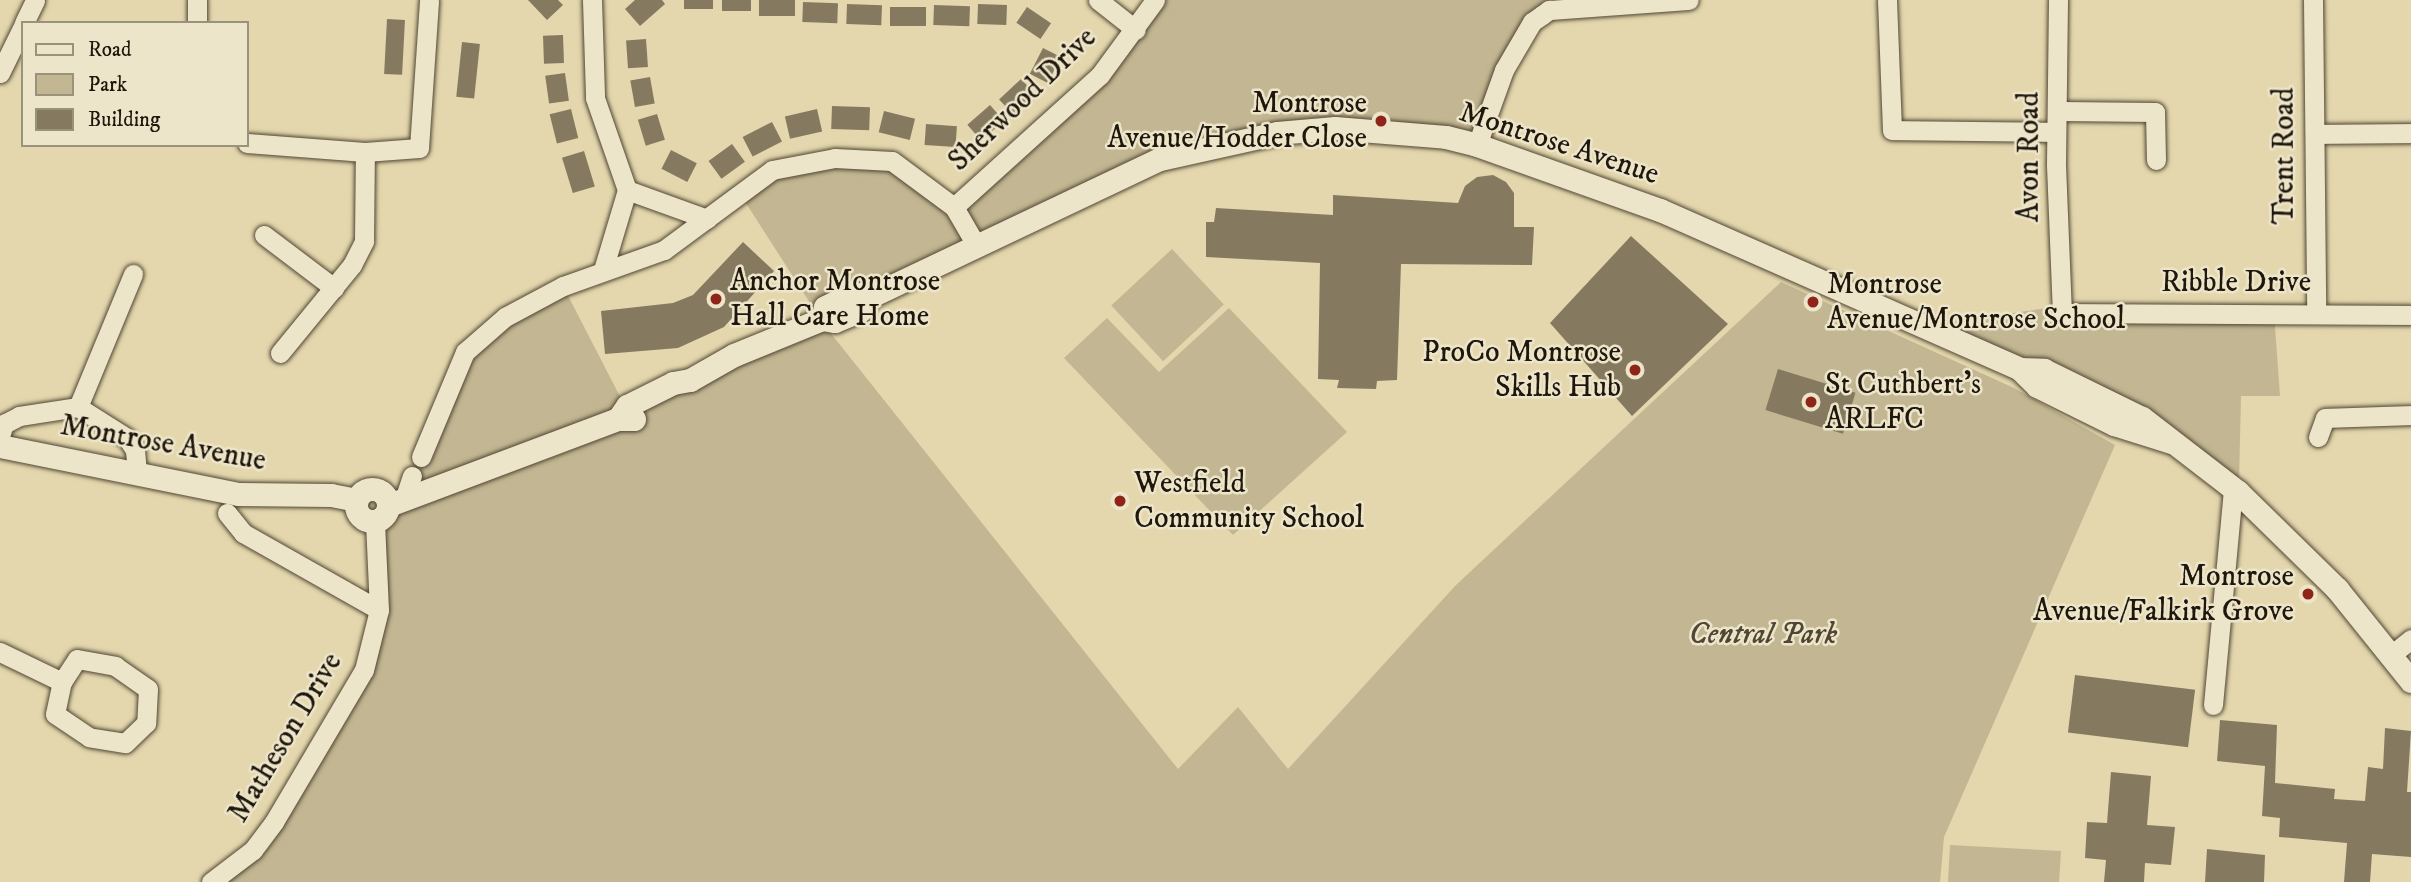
<!DOCTYPE html>
<style>
body{margin:0}
#map{position:relative;width:2411px;height:882px;overflow:hidden;background:#e4d7ad;font-family:"IM FELL DW Pica",serif}
div>[style]{position:absolute}
.green>*{inset:0;background:#c3b692;transform-origin:0 0}
.building>*{inset:0;background:#857a60;transform-origin:0 0}
.roads{filter:drop-shadow(0 0 2px #504634) drop-shadow(0 0 2px #504634)}
.minor>*{height:19px;margin:-9.5px;padding:0 9.5px;transform-origin:9.5px;border-radius:9.5px;background:#ede5ca}
.tertiary>*{height:23px;margin:-11.5px;padding:0 11.5px;transform-origin:11.5px;border-radius:11.5px;background:#ede5ca}
.tertiary>.ring{margin:-11.5px;padding:0;box-sizing:content-box;background:none;border:23px solid #ede5ca;border-radius:50%}
.dots>*{width:19px;height:19px;translate:-50% -50%;box-sizing:border-box;border:4px solid #ede5ca;border-radius:50%}
span{translate:-50% -50%;white-space:nowrap;text-align:center;line-height:1.15;-webkit-text-stroke:5px #ede5ca;paint-order:stroke}
.street-label{font-size:30px;color:#1f160c}
.poi-label{font-size:30px;color:#1f160c}
.right{translate:-100% -50%;text-align:right}
.left{translate:0 -50%;text-align:left}
.park-label{font-size:30px;color:#504634;font-style:italic}
.legend{position:absolute;left:21px;top:21px;width:228px;height:126px;box-sizing:border-box;background:#ede5ca;border:2px solid #9b927e;margin:0;padding:9px 12px;list-style:none;font-size:21px;color:#1f160c}
.legend li{display:flex;align-items:center;gap:14px;height:35px}
.legend b{width:35px;border:2px solid #9b927e}
</style>
<div id="map">
<div class="green">
<i style="clip-path:polygon(1150px 0,1692px 0,1543px 15px,1477px 145px,1335px 128px,1160px 159px,821px 321px,1178px 769px,1238px 707px,1288px 769px,1456px 585px,1781px 282px,2014px 388px,2115px 445px,1944px 837px,1940px 882px,211px 882px,253px 850px,376px 633px,385px 533px,436px 442px,465px 352px,563px 286px,629px 414px,821px 320px,740px 194px,815px 162px,908px 171px,954px 207px,1046px 126px)"></i>
<i style="left:1172px;top:249px;width:76px;height:83px;rotate:47deg"></i>
<i style="clip-path:polygon(2054px 307px,2274px 313px,2280px 396px,2241px 396px,2239px 483px,2171px 442px,1925px 326px)"></i>
<i style="clip-path:polygon(1229px 308px,1347px 432px,1233px 535px,1064px 358px,1107px 318px,1159px 372px)"></i>
<i style="clip-path:polygon(1950px 845px,2061px 851px,2059px 882px,1948px 882px)"></i>
</div>
<div class="building">
<i style="clip-path:polygon(528px 0,558px 0,563px 5px,547px 20px)"></i>
<i style="clip-path:polygon(635px 0,662px 0,665px 4px,640px 26px,625px 9px)"></i>
<i style="left:684px;top:0;width:29px;height:9px"></i>
<i style="left:722px;top:0;width:29px;height:11px"></i>
<i style="left:759px;top:0;width:36px;height:16px"></i>
<i style="left:803px;top:2px;width:35px;height:20px;rotate:2deg"></i>
<i style="left:847px;top:4px;width:35px;height:20px;rotate:2deg"></i>
<i style="left:978px;top:4px;width:29px;height:20px;rotate:2deg"></i>
<i style="left:934px;top:5px;width:36px;height:20px;rotate:2deg"></i>
<i style="left:890px;top:7px;width:36px;height:19px"></i>
<i style="left:1027px;top:7px;width:29px;height:19px;rotate:34deg"></i>
<i style="left:387px;top:19px;width:18px;height:55px;rotate:3deg"></i>
<i style="left:563px;top:35px;width:28px;height:20px;rotate:88deg"></i>
<i style="left:646px;top:39px;width:28px;height:20px;rotate:86deg"></i>
<i style="left:462px;top:42px;width:18px;height:55px;rotate:6deg"></i>
<i style="left:1043px;top:48px;width:20px;height:29px;rotate:27deg"></i>
<i style="left:565px;top:73px;width:28px;height:20px;rotate:82deg"></i>
<i style="left:650px;top:77px;width:27px;height:20px;rotate:80deg"></i>
<i style="left:1021px;top:79px;width:21px;height:30px;rotate:47deg"></i>
<i style="left:990px;top:105px;width:21px;height:30px;rotate:49deg"></i>
<i style="left:832px;top:106px;width:38px;height:23px;rotate:2deg"></i>
<i style="left:571px;top:109px;width:30px;height:22px;rotate:76deg"></i>
<i style="left:817px;top:109px;width:23px;height:33px;rotate:77deg"></i>
<i style="left:884px;top:111px;width:32px;height:22px;rotate:14deg"></i>
<i style="left:657px;top:114px;width:27px;height:20px;rotate:73deg"></i>
<i style="left:772px;top:122px;width:22px;height:33px;rotate:63deg"></i>
<i style="left:926px;top:124px;width:31px;height:21px;rotate:4deg"></i>
<i style="left:732px;top:144px;width:22px;height:29px;rotate:54deg"></i>
<i style="left:671px;top:150px;width:29px;height:21px;rotate:27deg"></i>
<i style="left:584px;top:151px;width:37px;height:23px;rotate:73deg"></i>
<i style="clip-path:polygon(1493px 175px,1506px 182px,1514px 193px,1514px 227px,1534px 227px,1532px 265px,1401px 264px,1397px 380px,1377px 381px,1376px 389px,1337px 388px,1339px 380px,1318px 379px,1320px 263px,1206px 257px,1206px 222px,1214px 222px,1216px 208px,1333px 215px,1333px 195px,1458px 203px,1465px 186px,1477px 177px)"></i>
<i style="clip-path:polygon(1631px 236px,1728px 324px,1632px 416px,1550px 323px)"></i>
<i style="clip-path:polygon(743px 242px,774px 271px,724px 327px,678px 348px,605px 354px,601px 311px,673px 303px,693px 295px)"></i>
<i style="left:1778px;top:369px;width:81px;height:43px;rotate:17deg"></i>
<i style="left:2075px;top:675px;width:121px;height:58px;rotate:7deg"></i>
<i style="clip-path:polygon(2220px 720px,2277px 725px,2275px 783px,2335px 789px,2334px 799px,2365px 801px,2368px 767px,2383px 769px,2385px 728px,2411px 731px,2407px 792px,2411px 792px,2411px 857px,2372px 854px,2370px 882px,2344px 882px,2347px 843px,2279px 837px,2280px 818px,2262px 816px,2265px 766px,2217px 761px)"></i>
<i style="clip-path:polygon(2111px 772px,2151px 776px,2147px 825px,2175px 827px,2171px 865px,2145px 863px,2144px 882px,2104px 882px,2106px 860px,2085px 858px,2087px 822px,2107px 823px)"></i>
<i style="clip-path:polygon(2207px 849px,2265px 855px,2264px 882px,2205px 882px)"></i>
</div>
<div class="roads">
<div class="minor">
<i style="left:592px;top:0;width:98px;rotate:88.2deg"></i>
<i style="left:595px;top:98px;width:97px;rotate:70.8deg"></i>
<i style="left:627px;top:190px;width:85px;rotate:19.9deg"></i>
<i style="left:1098px;top:0;width:48px;rotate:38.3deg"></i>
<i style="left:1887px;top:0;width:130px;rotate:87.8deg"></i>
<i style="left:1892px;top:130px;width:164px;rotate:0.7deg"></i>
<i style="left:2058px;top:0;width:165px;rotate:90.7deg"></i>
<i style="left:2056px;top:165px;width:148px;rotate:87.7deg"></i>
<i style="left:2062px;top:313px;width:349px;rotate:0.3deg"></i>
<i style="left:2313px;top:0;width:311px;rotate:89.4deg"></i>
<i style="left:24px;top:23px;width:25px;rotate:-64deg"></i>
<i style="left:197px;top:23px;width:23px;rotate:-90deg"></i>
<i style="left:0;top:73px;width:52px;rotate:-63.9deg"></i>
<i style="left:2060px;top:111px;width:95px;rotate:0.6deg"></i>
<i style="left:2155px;top:112px;width:48px;rotate:88.8deg"></i>
<i style="left:2315px;top:134px;width:96px;rotate:-0.6deg"></i>
<i style="left:247px;top:143px;width:118px;rotate:4.4deg"></i>
<i style="left:365px;top:152px;width:54px;rotate:-4.2deg"></i>
<i style="left:419px;top:148px;width:148px;rotate:-86.1deg"></i>
<i style="left:1477px;top:145px;width:80px;rotate:-70.2deg"></i>
<i style="left:1504px;top:70px;width:56px;rotate:-59.7deg"></i>
<i style="left:1532px;top:22px;width:12px;rotate:-35deg"></i>
<i style="left:1542px;top:15px;width:9px;rotate:-36deg"></i>
<i style="left:1549px;top:10px;width:140px;rotate:-4.1deg"></i>
<i style="left:954px;top:207px;width:197px;rotate:-42.1deg"></i>
<i style="left:1100px;top:75px;width:93px;rotate:-53.7deg"></i>
<i style="left:264px;top:235px;width:88px;rotate:37.1deg"></i>
<i style="left:603px;top:270px;width:84px;rotate:-73.3deg"></i>
<i style="left:280px;top:353px;width:114px;rotate:-50.7deg"></i>
<i style="left:352px;top:265px;width:27px;rotate:-63deg"></i>
<i style="left:364px;top:241px;width:89px;rotate:-89.4deg"></i>
<i style="left:78px;top:407px;width:144px;rotate:-67.5deg"></i>
<i style="left:0;top:436px;width:13px;rotate:-72deg"></i>
<i style="left:4px;top:424px;width:17px;rotate:-28deg"></i>
<i style="left:19px;top:416px;width:60px;rotate:-8.7deg"></i>
<i style="left:78px;top:407px;width:58px;rotate:32.3deg"></i>
<i style="left:127px;top:438px;width:14px;rotate:56deg"></i>
<i style="left:135px;top:450px;width:25px;rotate:85deg"></i>
<i style="left:2318px;top:437px;width:20px;rotate:-70deg"></i>
<i style="left:2325px;top:418px;width:86px;rotate:-2deg"></i>
<i style="left:421px;top:457px;width:114px;rotate:-67.3deg"></i>
<i style="left:465px;top:352px;width:53px;rotate:-41.2deg"></i>
<i style="left:505px;top:317px;width:66px;rotate:-28.1deg"></i>
<i style="left:563px;top:286px;width:107px;rotate:-19.6deg"></i>
<i style="left:664px;top:250px;width:134px;rotate:-36.5deg"></i>
<i style="left:772px;top:170px;width:64px;rotate:-10.8deg"></i>
<i style="left:835px;top:158px;width:57px;rotate:3deg"></i>
<i style="left:892px;top:161px;width:77px;rotate:36.6deg"></i>
<i style="left:954px;top:207px;width:44px;rotate:59.9deg"></i>
<i style="left:406px;top:494px;width:19px;rotate:-72deg"></i>
<i style="left:227px;top:513px;width:26px;rotate:51deg"></i>
<i style="left:243px;top:533px;width:156px;rotate:29.5deg"></i>
<i style="left:0;top:652px;width:69px;rotate:25.8deg"></i>
<i style="left:2390px;top:656px;width:27px;rotate:-39deg"></i>
<i style="left:77px;top:659px;width:39px;rotate:10deg"></i>
<i style="left:115px;top:666px;width:40px;rotate:34.9deg"></i>
<i style="left:148px;top:689px;width:34px;rotate:93deg"></i>
<i style="left:146px;top:723px;width:29px;rotate:136deg"></i>
<i style="left:125px;top:743px;width:36px;rotate:-171deg"></i>
<i style="left:89px;top:737px;width:41px;rotate:-145.9deg"></i>
<i style="left:55px;top:714px;width:33px;rotate:-78deg"></i>
<i style="left:62px;top:682px;width:27px;rotate:-57deg"></i>
<i style="left:2213px;top:705px;width:218px;rotate:-84.7deg"></i>
<i style="left:211px;top:882px;width:53px;rotate:-37.3deg"></i>
<i style="left:253px;top:850px;width:35px;rotate:-53deg"></i>
<i style="left:274px;top:822px;width:177px;rotate:-59.4deg"></i>
<i style="left:364px;top:670px;width:62px;rotate:-76deg"></i>
<i style="left:379px;top:610px;width:89px;rotate:-92.6deg"></i>
</div>
<div class="tertiary">
<i style="left:822px;top:319px;width:12px;rotate:-76deg"></i>
<i style="left:825px;top:307px;width:32px;rotate:-26deg"></i>
<i style="left:854px;top:293px;width:16px;rotate:15deg"></i>
<i style="left:2020px;top:369px;width:24px;rotate:2deg"></i>
<i style="left:2044px;top:370px;width:109px;rotate:26.1deg"></i>
<i style="left:2142px;top:418px;width:121px;rotate:37.6deg"></i>
<i style="left:2238px;top:492px;width:139px;rotate:44.4deg"></i>
<i style="left:2337px;top:589px;width:118px;rotate:51.2deg"></i>
<i style="left:618px;top:419px;width:16px;rotate:-55deg"></i>
<i style="left:627px;top:406px;width:51px;rotate:-26.6deg"></i>
<i style="left:673px;top:383px;width:17px;rotate:-10deg"></i>
<i style="left:690px;top:380px;width:51px;rotate:-29.6deg"></i>
<i style="left:734px;top:355px;width:95px;rotate:-22.2deg"></i>
<i style="left:822px;top:319px;width:13px;rotate:9deg"></i>
<i style="left:835px;top:321px;width:28px;rotate:-23deg"></i>
<i style="left:861px;top:310px;width:15px;rotate:-58deg"></i>
<i style="left:869px;top:297px;width:322px;rotate:-25.4deg"></i>
<i style="left:1160px;top:159px;width:120px;rotate:-12.5deg"></i>
<i style="left:1277px;top:133px;width:58px;rotate:-4.9deg"></i>
<i style="left:1335px;top:128px;width:111px;rotate:4.6deg"></i>
<i style="left:1446px;top:137px;width:32px;rotate:14deg"></i>
<i style="left:1477px;top:145px;width:194px;rotate:19.6deg"></i>
<i style="left:1660px;top:210px;width:394px;rotate:23.8deg"></i>
<i style="left:2020px;top:369px;width:24px;rotate:45deg"></i>
<i style="left:2037px;top:386px;width:86px;rotate:26.3deg"></i>
<i style="left:2114px;top:424px;width:60px;rotate:17.5deg"></i>
<i style="left:0;top:446px;width:243px;rotate:11.4deg"></i>
<i style="left:238px;top:494px;width:93px;rotate:0.6deg"></i>
<i style="left:331px;top:495px;width:26px;rotate:11deg"></i>
<i class="ring" style="left:356px;top:489px;width:9px;height:9px"></i>
<i style="left:389px;top:505px;width:245px;rotate:-20.6deg"></i>
<i style="left:618px;top:419px;width:16px"></i>
</div>
</div>
<div class="dots">
<i style="left:1381px;top:121px;background:#8f2418"></i>
<i style="left:716px;top:299px;background:#8f2418"></i>
<i style="left:1813px;top:302px;background:#8f2418"></i>
<i style="left:1635px;top:370px;background:#8f2418"></i>
<i style="left:1811px;top:402px;background:#8f2418"></i>
<i style="left:1120px;top:501px;background:#8f2418"></i>
<i style="left:2308px;top:594px;background:#8f2418"></i>
</div>
<div class="street-label">
<span style="left:1023px;top:100px;rotate:-44deg">Sherwood Drive</span>
<span style="left:1559px;top:144px;rotate:18deg">Montrose Avenue</span>
<span style="left:2285px;top:156px;rotate:-90deg">Trent Road</span>
<span style="left:2030px;top:157px;rotate:-90deg">Avon Road</span>
<span style="left:2236px;top:283px">Ribble Drive</span>
<span style="left:163px;top:444px;rotate:10deg">Montrose Avenue</span>
<span style="left:286px;top:738px;rotate:-59deg">Matheson Drive</span>
</div>
<div class="poi-label">
<span class="right" style="left:1367px;top:121px">Montrose<br>Avenue/Hodder Close</span>
<span class="left" style="left:730px;top:299px">Anchor Montrose<br>Hall Care Home</span>
<span class="left" style="left:1827px;top:302px">Montrose<br>Avenue/Montrose School</span>
<span class="right" style="left:1621px;top:370px">ProCo Montrose<br>Skills Hub</span>
<span class="left" style="left:1825px;top:402px">St Cuthbert's<br>ARLFC</span>
<span class="left" style="left:1134px;top:501px">Westfield<br>Community School</span>
<span class="right" style="left:2294px;top:594px">Montrose<br>Avenue/Falkirk Grove</span>
</div>
<div class="park-label">
<span style="left:1763px;top:635px">Central Park</span>
</div>
<ul class="legend">
<li><b style="height:9px;background:#ede5ca"></b>Road</li>
<li><b style="height:19px;background:#c3b692"></b>Park</li>
<li><b style="height:19px;background:#857a60"></b>Building</li>
</ul>
</div>
